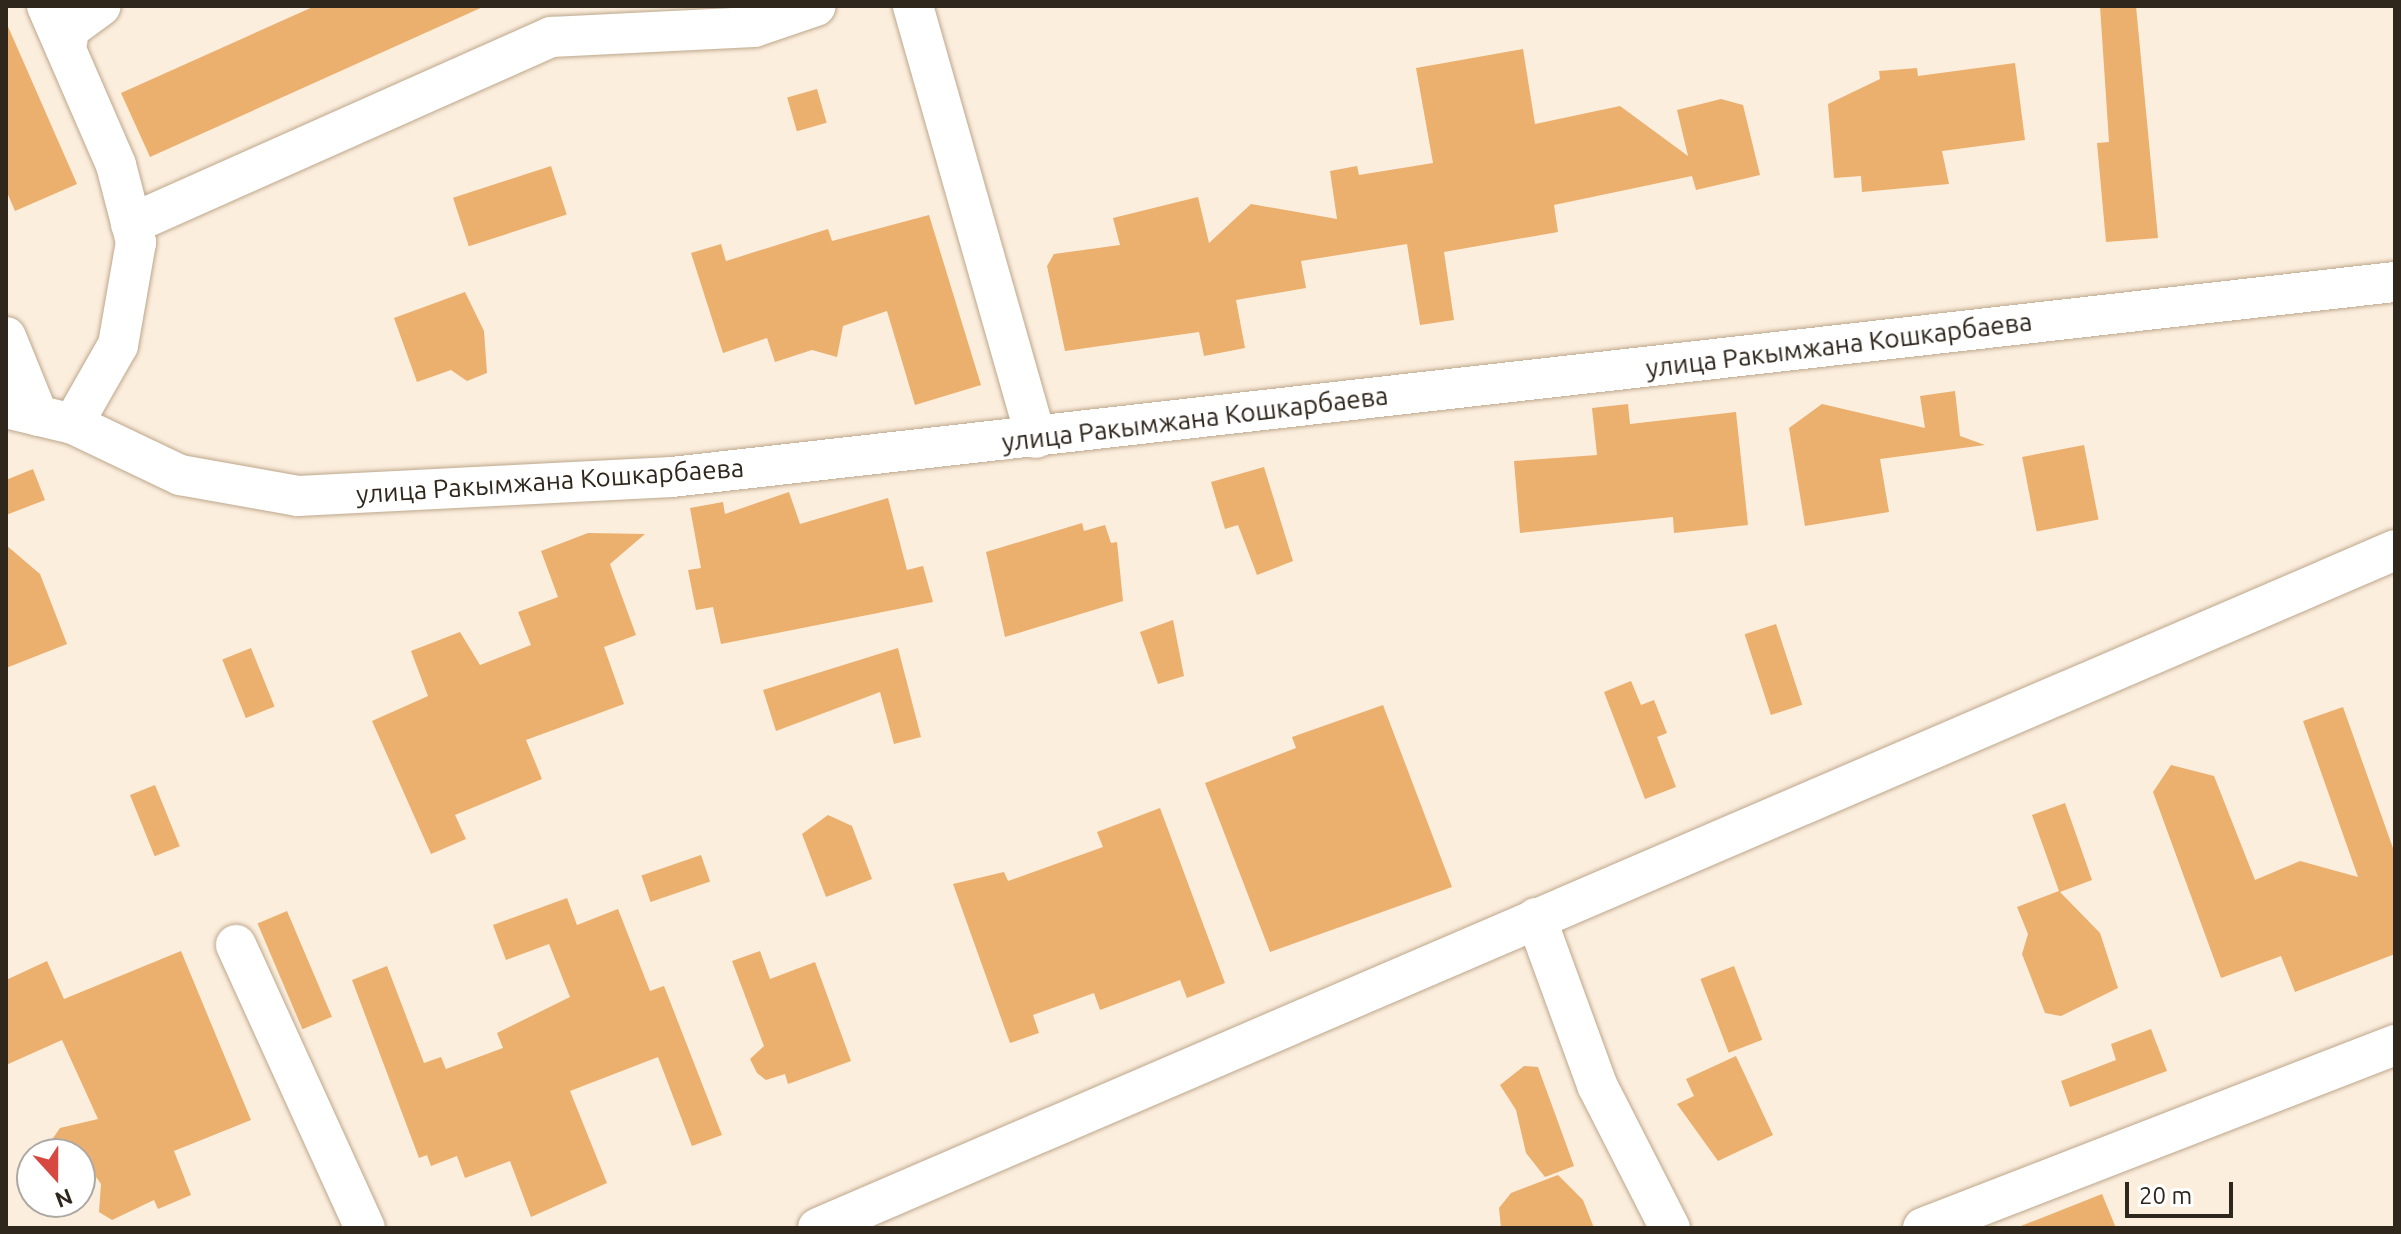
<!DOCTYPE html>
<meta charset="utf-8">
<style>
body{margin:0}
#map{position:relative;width:2401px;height:1234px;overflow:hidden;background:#fceedd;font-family:Ubuntu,sans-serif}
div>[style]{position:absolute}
.building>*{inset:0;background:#ebaf6e;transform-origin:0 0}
.roads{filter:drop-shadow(0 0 2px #bda78c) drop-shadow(0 0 2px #bda78c)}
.street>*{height:40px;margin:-20px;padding:0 20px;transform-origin:20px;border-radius:20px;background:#fff}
span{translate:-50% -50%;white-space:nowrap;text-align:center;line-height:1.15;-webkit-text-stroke:6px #fff;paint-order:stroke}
.street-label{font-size:26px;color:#2f261c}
.frame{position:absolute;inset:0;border:8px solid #2f261c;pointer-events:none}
.north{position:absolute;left:16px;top:1138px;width:80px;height:80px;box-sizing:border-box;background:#fff;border:2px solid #aca8a4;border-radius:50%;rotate:159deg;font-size:22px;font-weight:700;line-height:32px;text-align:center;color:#2f261c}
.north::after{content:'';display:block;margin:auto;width:28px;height:36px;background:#d64840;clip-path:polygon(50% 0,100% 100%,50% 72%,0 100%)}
.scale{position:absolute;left:2125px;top:1182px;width:108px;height:36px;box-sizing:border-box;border:4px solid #2f261c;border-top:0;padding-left:10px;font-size:24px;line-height:28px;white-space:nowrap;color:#2f261c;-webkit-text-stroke:6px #fff;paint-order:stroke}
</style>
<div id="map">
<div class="building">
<i style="clip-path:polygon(315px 6px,485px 6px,150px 157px,121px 93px)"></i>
<i style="clip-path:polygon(2100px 6px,2136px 6px,2158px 238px,2106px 242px,2097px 143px,2109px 142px)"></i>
<i style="clip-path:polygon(6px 22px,77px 184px,15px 211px,6px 190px)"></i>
<i style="clip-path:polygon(1523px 49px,1535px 124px,1620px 106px,1688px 156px,1677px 110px,1721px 99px,1743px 105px,1760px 175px,1696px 190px,1692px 176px,1554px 205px,1558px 232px,1444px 252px,1454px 320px,1420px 325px,1407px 244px,1301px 261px,1306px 288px,1236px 300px,1245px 348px,1204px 356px,1199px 332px,1065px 351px,1047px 266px,1054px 254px,1120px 245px,1113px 218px,1198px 197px,1209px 243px,1251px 204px,1337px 219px,1330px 171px,1357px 166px,1359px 175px,1433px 163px,1416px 68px)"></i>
<i style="clip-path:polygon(2015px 63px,2025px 140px,1942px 151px,1949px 184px,1862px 192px,1861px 176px,1834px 178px,1828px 104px,1880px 79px,1879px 71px,1917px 68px,1918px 76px)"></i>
<i style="left:817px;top:89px;width:35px;height:31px;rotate:74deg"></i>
<i style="left:551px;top:166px;width:51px;height:103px;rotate:72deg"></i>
<i style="clip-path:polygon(929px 215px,981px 385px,915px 405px,887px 311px,843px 326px,837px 357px,812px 350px,775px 362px,767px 338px,723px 353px,691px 253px,721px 244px,726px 261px,828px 229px,832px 241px)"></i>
<i style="clip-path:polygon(465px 292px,484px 331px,487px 373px,467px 381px,451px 370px,417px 382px,394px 318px)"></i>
<i style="clip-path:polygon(1955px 391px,1960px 436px,1985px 445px,1880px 459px,1889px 512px,1805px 526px,1789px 428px,1822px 404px,1925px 428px,1920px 396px)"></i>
<i style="clip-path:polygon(1628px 404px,1630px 424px,1736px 412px,1748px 525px,1674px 533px,1673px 517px,1520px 533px,1514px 461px,1597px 455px,1592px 408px)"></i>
<i style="left:2084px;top:445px;width:76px;height:63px;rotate:79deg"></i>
<i style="clip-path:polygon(1264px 467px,1293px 561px,1257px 575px,1238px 525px,1225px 529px,1211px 482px)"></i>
<i style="clip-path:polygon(33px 469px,45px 500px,6px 515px,6px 480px)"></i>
<i style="clip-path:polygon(789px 492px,800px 524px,888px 498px,907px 570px,923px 566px,933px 602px,721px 644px,713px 607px,696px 610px,688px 570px,701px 568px,690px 508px,723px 502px,725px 514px)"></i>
<i style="clip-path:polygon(1082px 523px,1084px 531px,1105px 525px,1111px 543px,1117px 542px,1123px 601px,1005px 637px,986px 552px)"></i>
<i style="clip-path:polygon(588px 533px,645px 534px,610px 564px,636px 635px,604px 647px,624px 704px,526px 740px,542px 779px,455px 815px,466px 839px,431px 854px,372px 721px,428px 696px,411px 651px,460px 632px,480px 665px,531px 645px,518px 612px,558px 597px,541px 551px)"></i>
<i style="clip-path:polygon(6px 545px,40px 574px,67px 644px,6px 668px)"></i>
<i style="clip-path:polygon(1173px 620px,1184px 676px,1158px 684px,1140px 632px)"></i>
<i style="left:1776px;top:624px;width:85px;height:33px;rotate:72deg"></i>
<i style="left:251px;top:648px;width:63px;height:31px;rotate:68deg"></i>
<i style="clip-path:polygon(898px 648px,921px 737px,894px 744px,880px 692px,776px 731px,763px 690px)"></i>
<i style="clip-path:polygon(1631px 681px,1641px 705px,1654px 700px,1667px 733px,1657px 737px,1676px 787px,1645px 799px,1604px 692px)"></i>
<i style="clip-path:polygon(1383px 705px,1452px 887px,1270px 952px,1205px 783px,1296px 748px,1292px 737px)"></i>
<i style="clip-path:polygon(2343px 707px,2395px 854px,2395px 954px,2295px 992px,2281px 956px,2221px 978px,2153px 792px,2171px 765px,2214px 776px,2255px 880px,2300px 861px,2358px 877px,2303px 721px)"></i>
<i style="left:155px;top:785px;width:66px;height:27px;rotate:68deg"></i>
<i style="clip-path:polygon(2065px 803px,2092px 880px,2060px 892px,2100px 933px,2118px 988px,2061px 1016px,2045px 1013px,2022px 954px,2028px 934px,2017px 907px,2059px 891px,2032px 815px)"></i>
<i style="clip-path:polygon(1160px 808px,1225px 983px,1187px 998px,1180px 980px,1100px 1010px,1094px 993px,1033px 1015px,1039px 1033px,1010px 1043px,953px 884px,1004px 872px,1008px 881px,1103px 847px,1097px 832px)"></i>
<i style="clip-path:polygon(828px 815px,852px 826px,872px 879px,826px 897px,802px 834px)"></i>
<i style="left:701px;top:855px;width:28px;height:63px;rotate:71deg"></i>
<i style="clip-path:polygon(567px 898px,577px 925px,618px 909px,650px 991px,664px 986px,722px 1135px,692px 1146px,658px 1057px,570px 1091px,607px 1183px,531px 1217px,510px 1161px,465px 1178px,457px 1156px,431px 1166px,427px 1155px,419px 1158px,352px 980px,387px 966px,424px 1063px,441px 1057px,446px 1069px,503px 1048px,497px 1033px,570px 997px,549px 944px,506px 960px,493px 925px)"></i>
<i style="left:287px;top:911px;width:115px;height:32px;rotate:67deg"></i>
<i style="clip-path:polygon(181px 951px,251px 1120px,174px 1151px,191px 1195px,158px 1209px,154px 1200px,112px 1220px,99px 1212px,101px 1184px,80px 1154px,42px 1154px,60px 1128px,98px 1119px,62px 1040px,6px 1065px,6px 980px,47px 961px,64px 999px)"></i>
<i style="clip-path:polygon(760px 951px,770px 979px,815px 962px,851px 1061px,788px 1084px,785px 1074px,766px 1080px,757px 1073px,750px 1059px,764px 1046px,732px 961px)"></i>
<i style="left:1734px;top:966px;width:79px;height:36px;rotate:69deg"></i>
<i style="clip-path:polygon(2151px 1029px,2167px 1071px,2070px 1107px,2061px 1081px,2116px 1060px,2111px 1044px)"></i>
<i style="clip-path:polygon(1736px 1056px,1773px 1135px,1718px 1161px,1677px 1104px,1694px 1096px,1686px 1079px)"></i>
<i style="clip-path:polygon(1524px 1066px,1538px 1067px,1574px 1166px,1545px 1177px,1526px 1153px,1516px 1110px,1500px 1085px)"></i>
<i style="clip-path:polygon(1558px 1175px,1583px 1200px,1594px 1228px,1501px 1228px,1499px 1208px,1511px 1193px)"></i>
<i style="clip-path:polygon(2102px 1194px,2116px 1228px,2021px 1228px,2021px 1226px)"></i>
</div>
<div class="roads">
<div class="street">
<i style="left:47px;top:6px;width:173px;rotate:66.5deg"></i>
<i style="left:116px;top:165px;width:80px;rotate:75.4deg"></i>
<i style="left:136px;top:242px;width:105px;rotate:99.9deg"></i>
<i style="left:118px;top:345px;width:91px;rotate:119.7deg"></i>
<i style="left:913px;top:6px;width:449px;rotate:74.1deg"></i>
<i style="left:66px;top:49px;width:20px;rotate:-81deg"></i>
<i style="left:69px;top:29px;width:39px;rotate:-36deg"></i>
<i style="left:131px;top:224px;width:460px;rotate:-24deg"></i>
<i style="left:551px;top:37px;width:203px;rotate:-2.8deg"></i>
<i style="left:754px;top:27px;width:65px;rotate:-18.7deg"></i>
<i style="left:6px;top:337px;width:85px;rotate:67.9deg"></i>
<i style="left:6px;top:408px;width:69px;rotate:13.4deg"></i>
<i style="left:73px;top:424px;width:119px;rotate:25.5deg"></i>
<i style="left:180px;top:475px;width:120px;rotate:10.1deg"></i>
<i style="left:298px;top:496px;width:374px;rotate:-2.9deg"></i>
<i style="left:672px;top:477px;width:1734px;rotate:-6.46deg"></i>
<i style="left:1536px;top:918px;width:178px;rotate:69.9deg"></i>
<i style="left:1597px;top:1085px;width:161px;rotate:63deg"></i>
<i style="left:236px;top:945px;width:311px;rotate:65.5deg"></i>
<i style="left:818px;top:1228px;width:1717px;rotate:-23.26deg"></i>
<i style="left:1923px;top:1228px;width:506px;rotate:-21.19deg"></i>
</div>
</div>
<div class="street-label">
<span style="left:1839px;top:345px;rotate:-7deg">улица Ракымжана Кошкарбаева</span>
<span style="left:1195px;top:419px;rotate:-7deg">улица Ракымжана Кошкарбаева</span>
<span style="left:550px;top:481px;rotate:-4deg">улица Ракымжана Кошкарбаева</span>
</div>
<div class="frame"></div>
<div class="north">N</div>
<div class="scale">20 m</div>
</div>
